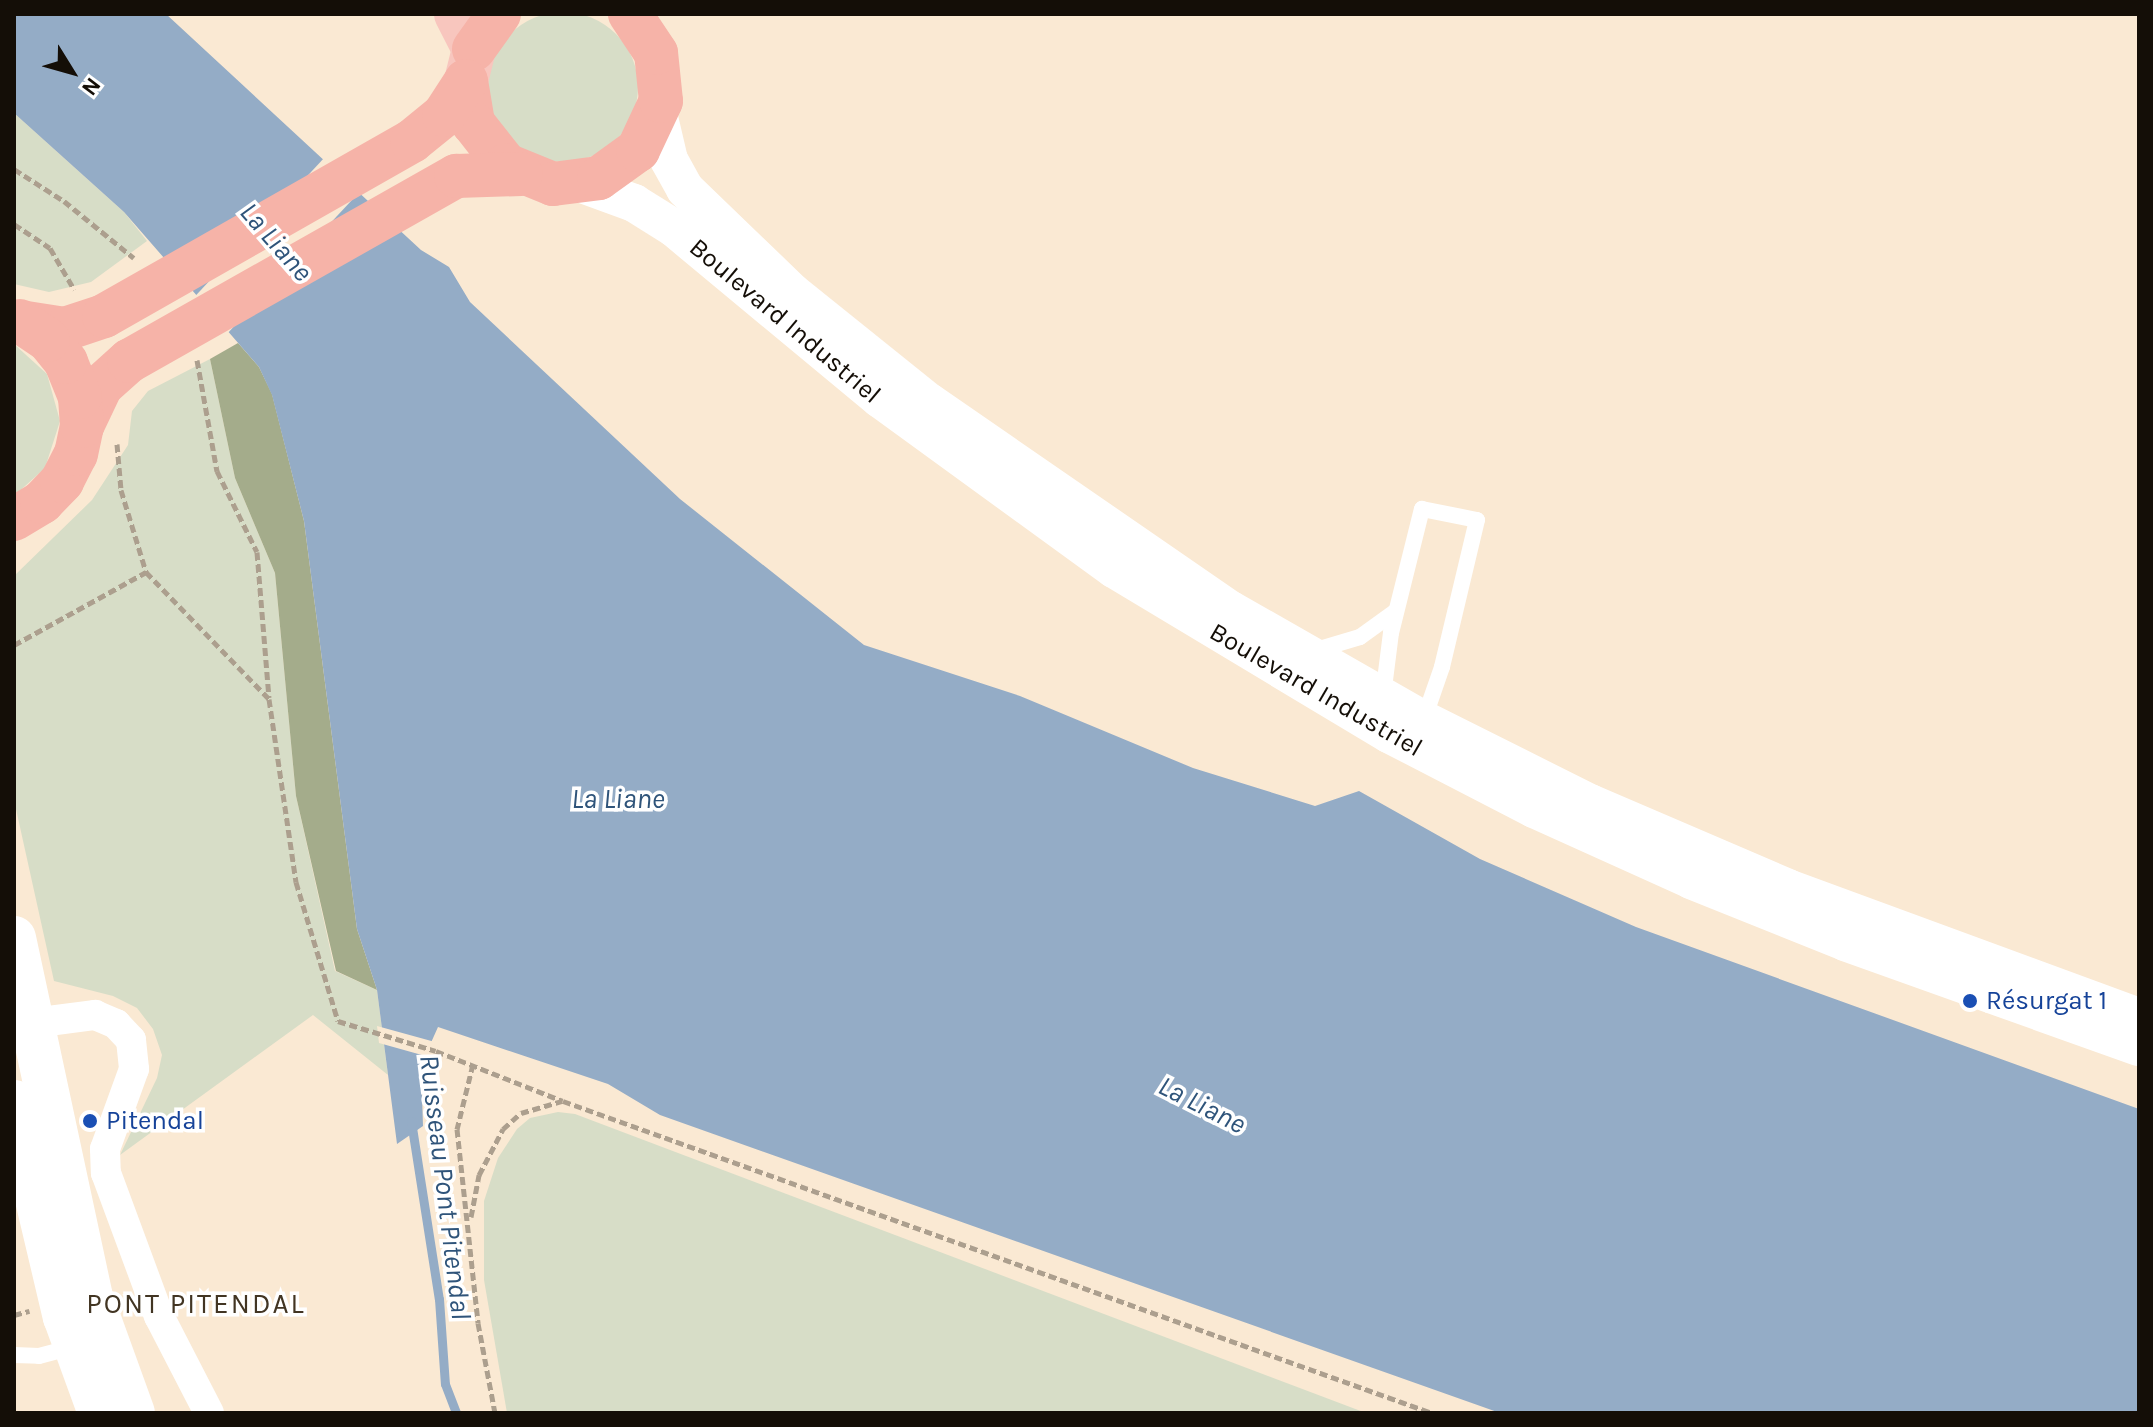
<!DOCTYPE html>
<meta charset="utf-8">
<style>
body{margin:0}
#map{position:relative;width:2153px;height:1427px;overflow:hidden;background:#fae9d3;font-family:Karla,sans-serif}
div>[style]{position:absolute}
.green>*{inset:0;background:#d7ddc7}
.round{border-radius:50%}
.forest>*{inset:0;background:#a4ac8b}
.water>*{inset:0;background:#94acc6}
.pier>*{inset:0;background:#fae9d3;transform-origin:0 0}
.stream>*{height:9px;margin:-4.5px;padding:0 4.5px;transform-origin:4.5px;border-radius:4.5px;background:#94acc6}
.path>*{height:5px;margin-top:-2.5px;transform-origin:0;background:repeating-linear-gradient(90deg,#ac9f8e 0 8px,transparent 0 12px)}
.service>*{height:16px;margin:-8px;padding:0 8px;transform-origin:8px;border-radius:8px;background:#fff}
.minor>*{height:30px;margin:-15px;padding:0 15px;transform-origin:15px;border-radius:15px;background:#fff}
.tertiary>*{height:38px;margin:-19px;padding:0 19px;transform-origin:19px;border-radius:19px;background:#fff}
.secondary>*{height:44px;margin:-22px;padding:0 22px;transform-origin:22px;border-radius:22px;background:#fff}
.primary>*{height:44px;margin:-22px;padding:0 22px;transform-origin:22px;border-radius:22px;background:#f8c6be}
.trunk>*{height:44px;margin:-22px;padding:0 22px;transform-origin:22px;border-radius:22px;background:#f6b3a8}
.dots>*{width:22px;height:22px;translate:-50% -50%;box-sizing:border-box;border:4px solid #fff;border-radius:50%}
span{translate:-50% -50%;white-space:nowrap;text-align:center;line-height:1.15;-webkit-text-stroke:7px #fff;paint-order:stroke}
.street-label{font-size:26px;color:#140e07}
.transit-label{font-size:26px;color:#164399}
.left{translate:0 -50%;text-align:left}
.water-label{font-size:28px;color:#2f547a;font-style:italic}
.neighbourhood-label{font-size:28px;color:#423523;letter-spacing:2px}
.frame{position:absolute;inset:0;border:16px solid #140e07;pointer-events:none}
.north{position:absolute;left:32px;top:32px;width:80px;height:80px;-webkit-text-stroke:6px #fff;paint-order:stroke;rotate:127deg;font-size:22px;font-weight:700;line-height:32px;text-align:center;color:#140e07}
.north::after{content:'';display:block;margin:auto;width:28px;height:36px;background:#140e07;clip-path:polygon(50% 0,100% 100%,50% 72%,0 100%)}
</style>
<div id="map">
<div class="green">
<i class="round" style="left:488px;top:12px;width:150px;height:150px"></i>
<i style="clip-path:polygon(14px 113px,124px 212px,147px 241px,91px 282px,49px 292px,14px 284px)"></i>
<i style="clip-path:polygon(14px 344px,47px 374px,60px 421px,45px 468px,14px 496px)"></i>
<i style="clip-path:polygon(210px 359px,235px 478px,275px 573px,296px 796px,335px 971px,377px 990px,388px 1075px,313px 1015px,120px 1155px,157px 1078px,162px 1055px,153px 1029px,137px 1008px,113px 996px,54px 981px,14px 800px,14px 576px,92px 500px,128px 445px,132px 411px,148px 391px)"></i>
<i style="clip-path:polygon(558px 1112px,575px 1114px,1366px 1413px,507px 1413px,484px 1280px,484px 1201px,498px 1158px,517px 1129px,530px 1118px)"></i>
</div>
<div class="forest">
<i style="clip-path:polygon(238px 343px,259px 367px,272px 394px,304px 521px,357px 929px,377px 990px,336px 971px,296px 796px,275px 573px,235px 478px,210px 359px)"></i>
</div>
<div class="water">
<i style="clip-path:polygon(14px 14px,166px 14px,421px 250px,449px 267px,470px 302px,680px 499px,864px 645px,1020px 696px,1193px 768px,1315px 806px,1359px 791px,1480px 859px,1636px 927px,2139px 1109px,2139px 1413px,1500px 1413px,660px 1115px,608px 1084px,438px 1027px,421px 1065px,423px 1126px,397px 1144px,377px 990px,357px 929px,304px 521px,272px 395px,259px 367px,124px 212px,14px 113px)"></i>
</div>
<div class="pier">
<i style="left:325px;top:157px;width:49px;height:197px;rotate:43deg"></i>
<i style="clip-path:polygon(377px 1026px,435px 1042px,429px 1057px,379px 1043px)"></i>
</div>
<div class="stream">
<i style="left:411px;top:1121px;width:180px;rotate:81.1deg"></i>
<i style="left:439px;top:1299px;width:85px;rotate:86deg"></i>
<i style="left:445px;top:1384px;width:31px;rotate:69deg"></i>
</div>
<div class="path">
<i style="left:14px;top:169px;width:59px;rotate:32.6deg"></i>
<i style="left:64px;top:201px;width:90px;rotate:39.2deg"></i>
<i style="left:14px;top:224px;width:43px;rotate:33.7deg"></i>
<i style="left:50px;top:248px;width:48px;rotate:59.7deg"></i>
<i style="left:197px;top:360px;width:113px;rotate:79.8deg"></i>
<i style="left:217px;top:471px;width:90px;rotate:63.7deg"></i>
<i style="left:257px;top:552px;width:146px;rotate:85.3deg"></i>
<i style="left:117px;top:444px;width:46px;rotate:85deg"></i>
<i style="left:121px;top:490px;width:86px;rotate:73deg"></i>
<i style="left:146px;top:572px;width:177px;rotate:45.9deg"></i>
<i style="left:269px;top:699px;width:185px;rotate:81.6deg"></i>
<i style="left:296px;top:882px;width:145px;rotate:73.2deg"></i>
<i style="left:338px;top:1021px;width:102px;rotate:17deg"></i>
<i style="left:436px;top:1051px;width:136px;rotate:21.5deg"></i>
<i style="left:563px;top:1101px;width:923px;rotate:19.75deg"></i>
<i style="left:14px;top:645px;width:151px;rotate:-28.9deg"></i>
<i style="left:473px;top:1064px;width:67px;rotate:103.8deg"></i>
<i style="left:457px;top:1129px;width:195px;rotate:83.8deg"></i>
<i style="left:478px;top:1323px;width:92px;rotate:79.3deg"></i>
<i style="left:471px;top:1217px;width:43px;rotate:-79.2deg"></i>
<i style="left:479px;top:1175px;width:52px;rotate:-62.4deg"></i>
<i style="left:503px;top:1129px;width:24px;rotate:-42deg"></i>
<i style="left:521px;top:1113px;width:43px;rotate:-16.3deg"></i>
<i style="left:14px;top:1315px;width:16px;rotate:-15deg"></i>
</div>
<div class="service">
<i style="left:1313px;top:651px;width:49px;rotate:-16.6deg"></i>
<i style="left:1360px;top:637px;width:44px;rotate:-35.8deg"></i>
<i style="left:1383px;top:696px;width:64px;rotate:-82.8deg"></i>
<i style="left:1391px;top:633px;width:128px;rotate:-76deg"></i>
<i style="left:1422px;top:509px;width:56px;rotate:11.3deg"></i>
<i style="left:1477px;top:520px;width:151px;rotate:103.4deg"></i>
<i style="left:1442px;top:667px;width:55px;rotate:109.1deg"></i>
<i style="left:14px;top:1355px;width:25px;rotate:2deg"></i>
<i style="left:39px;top:1356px;width:35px;rotate:-15deg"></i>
</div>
<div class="minor">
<i style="left:15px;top:1015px;width:20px;rotate:24deg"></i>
<i style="left:33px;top:1023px;width:63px;rotate:-7.4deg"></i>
<i style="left:95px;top:1015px;width:23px;rotate:23deg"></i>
<i style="left:116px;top:1024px;width:22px;rotate:47deg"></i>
<i style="left:131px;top:1040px;width:29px;rotate:84deg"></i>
<i style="left:134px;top:1069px;width:85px;rotate:109.9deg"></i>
<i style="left:105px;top:1149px;width:24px;rotate:88deg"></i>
<i style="left:106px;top:1173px;width:153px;rotate:69.7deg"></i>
<i style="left:159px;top:1316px;width:109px;rotate:62.7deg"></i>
</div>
<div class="tertiary">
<i style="left:658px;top:113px;width:48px;rotate:76.8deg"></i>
<i style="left:669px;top:160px;width:33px;rotate:61deg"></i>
<i style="left:685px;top:189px;width:149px;rotate:43.9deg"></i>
<i style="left:792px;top:292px;width:176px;rotate:38.8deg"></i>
<i style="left:929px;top:402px;width:367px;rotate:34.6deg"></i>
<i style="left:1231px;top:610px;width:222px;rotate:29.7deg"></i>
<i style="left:1424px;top:720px;width:186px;rotate:26.6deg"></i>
<i style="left:1590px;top:803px;width:215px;rotate:23.2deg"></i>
<i style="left:1788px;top:888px;width:374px;rotate:20.2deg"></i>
<i style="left:579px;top:183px;width:59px;rotate:20deg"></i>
<i style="left:634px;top:203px;width:47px;rotate:32deg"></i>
<i style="left:674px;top:228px;width:268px;rotate:39.7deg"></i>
<i style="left:880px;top:399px;width:289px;rotate:36deg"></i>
<i style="left:1114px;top:569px;width:321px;rotate:31deg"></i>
<i style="left:1389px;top:734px;width:163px;rotate:27.3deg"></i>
<i style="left:1534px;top:809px;width:172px;rotate:24.3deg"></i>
<i style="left:1691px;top:880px;width:166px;rotate:21.9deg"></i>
<i style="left:1845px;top:942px;width:312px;rotate:19.7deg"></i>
</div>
<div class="secondary">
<i style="left:14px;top:938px;width:367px;rotate:77.9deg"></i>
<i style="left:91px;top:1297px;width:123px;rotate:70.1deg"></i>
<i style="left:14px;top:1102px;width:221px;rotate:76.7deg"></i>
<i style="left:65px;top:1317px;width:102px;rotate:70deg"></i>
</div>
<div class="primary">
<i style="left:456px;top:14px;width:39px;rotate:63deg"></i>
<i style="left:474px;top:49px;width:33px;rotate:104deg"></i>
</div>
<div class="trunk">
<i style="left:474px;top:49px;width:43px;rotate:-54.5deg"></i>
<i style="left:466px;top:81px;width:43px;rotate:80.5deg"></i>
<i style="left:473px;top:123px;width:53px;rotate:51.8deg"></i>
<i style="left:506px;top:165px;width:51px;rotate:22deg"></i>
<i style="left:553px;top:184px;width:46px;rotate:-7.4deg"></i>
<i style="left:599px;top:178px;width:48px;rotate:-35.7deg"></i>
<i style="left:638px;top:150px;width:54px;rotate:-64.9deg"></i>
<i style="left:661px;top:101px;width:48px;rotate:-95.9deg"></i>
<i style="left:656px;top:53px;width:47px;rotate:-123.7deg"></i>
<i style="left:26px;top:323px;width:39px;rotate:9deg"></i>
<i style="left:65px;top:329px;width:41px;rotate:-18.4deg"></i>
<i style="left:104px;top:316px;width:354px;rotate:-29.6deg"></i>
<i style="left:412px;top:141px;width:41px;rotate:-39.1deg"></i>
<i style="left:444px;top:115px;width:40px;rotate:-57.1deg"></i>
<i style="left:82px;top:426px;width:44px;rotate:-64.6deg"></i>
<i style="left:101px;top:386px;width:38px;rotate:-42deg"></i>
<i style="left:129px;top:361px;width:376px;rotate:-29.5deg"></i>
<i style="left:456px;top:176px;width:65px;rotate:-1.8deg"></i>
<i style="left:14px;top:519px;width:33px;rotate:-31deg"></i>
<i style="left:42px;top:502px;width:29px;rotate:-46deg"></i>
<i style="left:62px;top:481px;width:30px;rotate:-63deg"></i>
<i style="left:76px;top:454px;width:29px;rotate:-78deg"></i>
<i style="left:82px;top:426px;width:29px;rotate:-94deg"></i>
<i style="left:80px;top:397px;width:38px;rotate:-112deg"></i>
<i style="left:66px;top:362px;width:28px;rotate:-129deg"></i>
<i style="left:48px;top:340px;width:34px;rotate:-146deg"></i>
</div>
<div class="dots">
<i style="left:1970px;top:1001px;background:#1a4fb4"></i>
<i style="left:90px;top:1121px;background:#1a4fb4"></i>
</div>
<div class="street-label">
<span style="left:785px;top:321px;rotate:40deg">Boulevard Industriel</span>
<span style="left:1316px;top:690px;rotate:30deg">Boulevard Industriel</span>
</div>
<div class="transit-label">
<span class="left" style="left:1986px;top:1001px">Résurgat 1</span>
<span class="left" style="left:106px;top:1121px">Pitendal</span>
</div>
<div class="water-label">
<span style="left:276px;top:242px;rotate:49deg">La Liane</span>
<span style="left:618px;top:799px">La Liane</span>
<span style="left:1202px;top:1105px;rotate:27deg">La Liane</span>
<span style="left:445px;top:1187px;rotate:83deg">Ruisseau Pont Pitendal</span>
</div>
<div class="neighbourhood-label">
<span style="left:196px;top:1304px">PONT PITENDAL</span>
</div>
<div class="frame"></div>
<div class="north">N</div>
</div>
